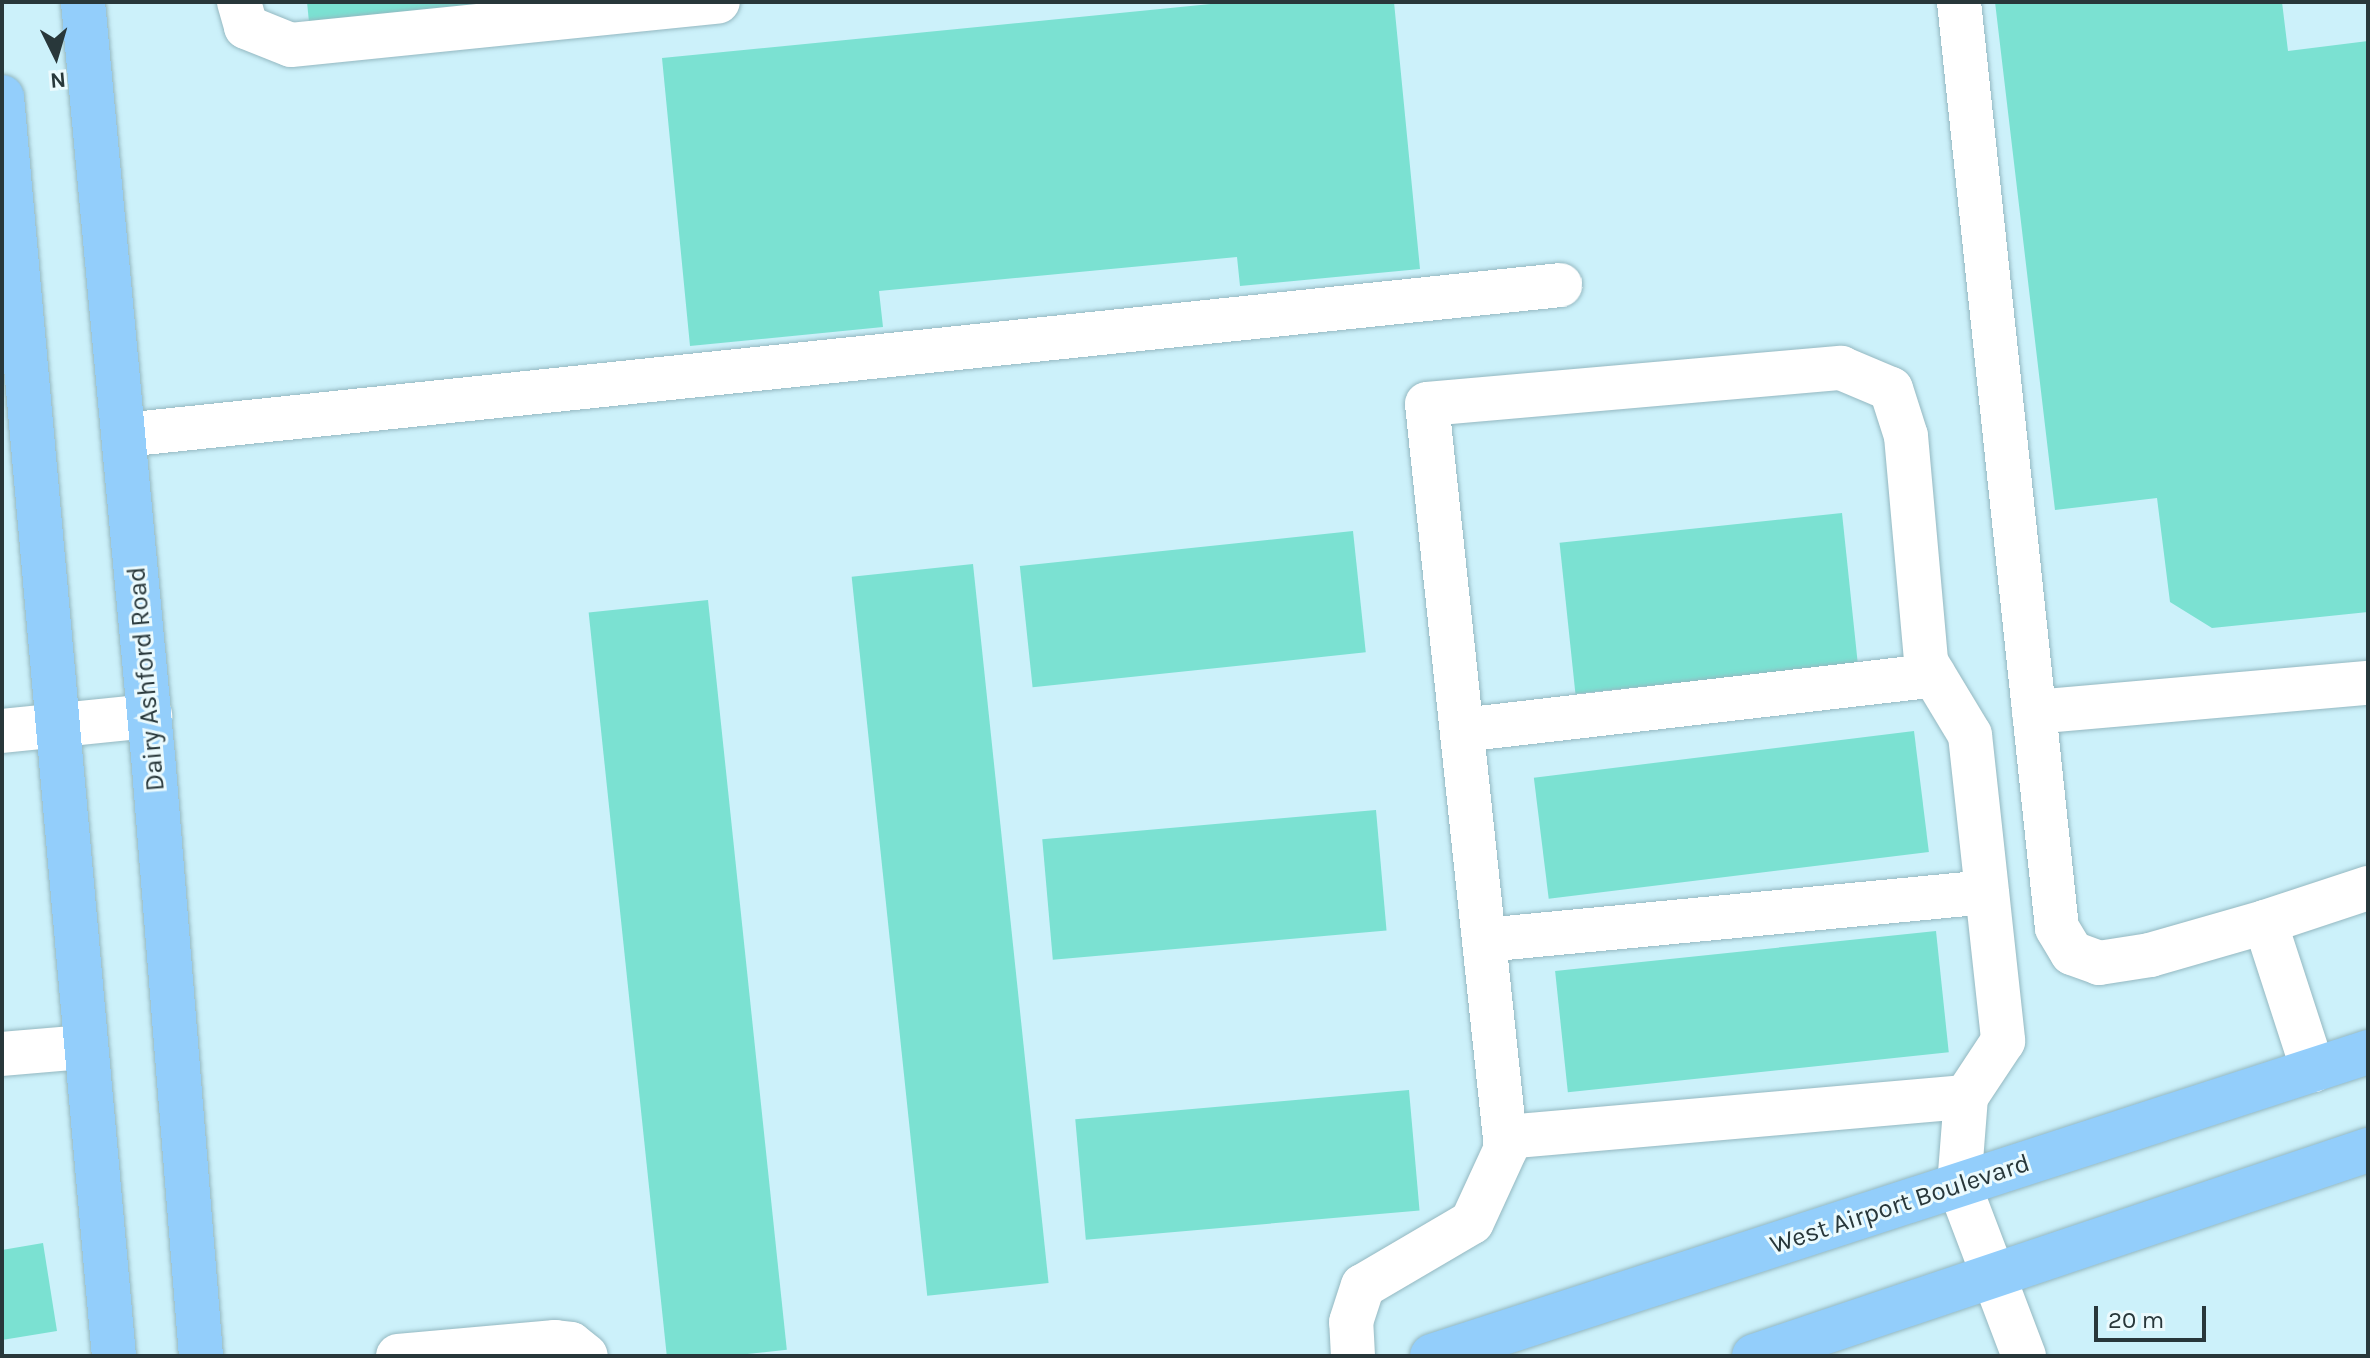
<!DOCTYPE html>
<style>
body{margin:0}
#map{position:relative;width:2370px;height:1358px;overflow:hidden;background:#ccf1fa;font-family:Karla,sans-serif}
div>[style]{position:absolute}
.building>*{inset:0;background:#7be1d2;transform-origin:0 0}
.roads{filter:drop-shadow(0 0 2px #94b8c1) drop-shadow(0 0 2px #94b8c1)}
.minor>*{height:44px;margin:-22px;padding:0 22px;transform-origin:22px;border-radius:22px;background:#fff}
.major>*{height:44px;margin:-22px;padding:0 22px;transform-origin:22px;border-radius:22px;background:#93cefb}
span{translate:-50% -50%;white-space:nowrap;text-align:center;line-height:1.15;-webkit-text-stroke:6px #ebfafd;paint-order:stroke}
.street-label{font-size:26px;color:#28373a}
.frame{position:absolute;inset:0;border:4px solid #28373a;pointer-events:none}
.north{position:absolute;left:16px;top:16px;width:80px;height:80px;-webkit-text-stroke:6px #ebfafd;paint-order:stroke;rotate:175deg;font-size:22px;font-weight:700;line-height:32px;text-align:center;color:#28373a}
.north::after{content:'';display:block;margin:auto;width:28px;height:36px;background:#28373a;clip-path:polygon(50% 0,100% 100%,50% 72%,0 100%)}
.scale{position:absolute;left:2094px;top:1306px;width:112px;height:36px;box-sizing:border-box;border:4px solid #28373a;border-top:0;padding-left:10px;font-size:24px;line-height:28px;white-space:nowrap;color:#28373a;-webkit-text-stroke:6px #ebfafd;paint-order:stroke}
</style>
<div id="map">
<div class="building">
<i style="clip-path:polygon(307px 2px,483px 2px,483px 4px,309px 22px)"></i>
<i style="clip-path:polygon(1231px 2px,1394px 2px,1420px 269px,1240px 286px,1237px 257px,879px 291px,883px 327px,690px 346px,662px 58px)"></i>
<i style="clip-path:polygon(1995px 2px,2282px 2px,2288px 51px,2368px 41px,2368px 612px,2212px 628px,2170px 602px,2157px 498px,2055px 510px)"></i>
<i style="left:1842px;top:513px;width:152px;height:284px;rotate:84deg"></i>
<i style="left:1353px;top:531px;width:122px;height:335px;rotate:84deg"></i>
<i style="left:973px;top:564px;width:723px;height:122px;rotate:84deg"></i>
<i style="left:708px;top:600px;width:754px;height:120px;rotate:84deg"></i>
<i style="left:1914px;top:731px;width:122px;height:383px;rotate:83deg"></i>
<i style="left:1376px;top:810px;width:121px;height:335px;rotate:85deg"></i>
<i style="left:1936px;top:931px;width:122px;height:383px;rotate:84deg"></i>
<i style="left:1409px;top:1090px;width:121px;height:335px;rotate:85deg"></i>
<i style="clip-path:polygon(43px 1243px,57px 1331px,2px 1340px,2px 1250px)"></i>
</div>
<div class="roads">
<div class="minor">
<i style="left:239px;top:2px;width:26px;rotate:74deg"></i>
<i style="left:246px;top:27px;width:48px;rotate:21.8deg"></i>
<i style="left:291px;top:45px;width:429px;rotate:-5.8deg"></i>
<i style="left:1959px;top:2px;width:931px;rotate:83.96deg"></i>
<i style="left:2057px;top:928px;width:29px;rotate:59deg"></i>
<i style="left:2072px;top:953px;width:29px;rotate:20deg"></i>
<i style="left:2099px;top:963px;width:52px;rotate:-8.9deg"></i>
<i style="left:2150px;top:955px;width:120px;rotate:-16deg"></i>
<i style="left:2265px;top:922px;width:156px;rotate:72deg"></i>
<i style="left:124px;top:435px;width:1444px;rotate:-5.96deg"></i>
<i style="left:2034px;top:712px;width:335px;rotate:-5deg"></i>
<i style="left:1462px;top:730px;width:475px;rotate:-6.6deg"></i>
<i style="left:2px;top:731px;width:149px;rotate:-5.8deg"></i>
<i style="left:2265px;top:922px;width:108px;rotate:-18.3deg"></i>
<i style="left:1485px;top:940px;width:504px;rotate:-5.46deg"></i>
<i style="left:2px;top:1054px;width:82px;rotate:-4.9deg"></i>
<i style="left:1506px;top:1137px;width:462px;rotate:-5deg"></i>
<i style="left:398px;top:1356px;width:158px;rotate:-5.1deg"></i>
<i style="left:555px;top:1342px;width:16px;rotate:7deg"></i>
<i style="left:571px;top:1344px;width:19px;rotate:39deg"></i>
<i style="left:1353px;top:1356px;width:34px;rotate:-93deg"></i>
<i style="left:1351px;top:1322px;width:38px;rotate:-72deg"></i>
<i style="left:1363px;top:1286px;width:126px;rotate:-30.4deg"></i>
<i style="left:1472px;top:1222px;width:81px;rotate:-65.3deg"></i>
<i style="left:1506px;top:1148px;width:748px;rotate:-96.06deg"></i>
<i style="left:1427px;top:404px;width:416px;rotate:-5deg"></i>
<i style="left:1841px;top:368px;width:54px;rotate:22.8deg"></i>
<i style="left:1891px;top:389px;width:49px;rotate:72.3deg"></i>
<i style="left:1906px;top:436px;width:227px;rotate:84.9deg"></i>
<i style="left:1926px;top:662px;width:85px;rotate:58.9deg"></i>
<i style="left:1970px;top:735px;width:308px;rotate:83.8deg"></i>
<i style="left:2003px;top:1041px;width:67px;rotate:123.5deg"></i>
<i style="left:1966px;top:1097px;width:88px;rotate:94.5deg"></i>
<i style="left:1959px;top:1185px;width:183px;rotate:69.2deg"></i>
</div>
<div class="major">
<i style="left:83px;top:2px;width:769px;rotate:84.7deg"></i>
<i style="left:154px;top:768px;width:590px;rotate:85.43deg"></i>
<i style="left:2px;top:97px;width:1264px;rotate:84.92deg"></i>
<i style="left:1432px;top:1356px;width:984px;rotate:-17.99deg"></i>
<i style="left:1754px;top:1356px;width:648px;rotate:-18.55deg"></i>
</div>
</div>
<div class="street-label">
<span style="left:146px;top:679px;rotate:-95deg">Dairy Ashford Road</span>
<span style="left:1900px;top:1204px;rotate:-18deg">West Airport Boulevard</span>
</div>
<div class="frame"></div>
<div class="north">N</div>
<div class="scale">20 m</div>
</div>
